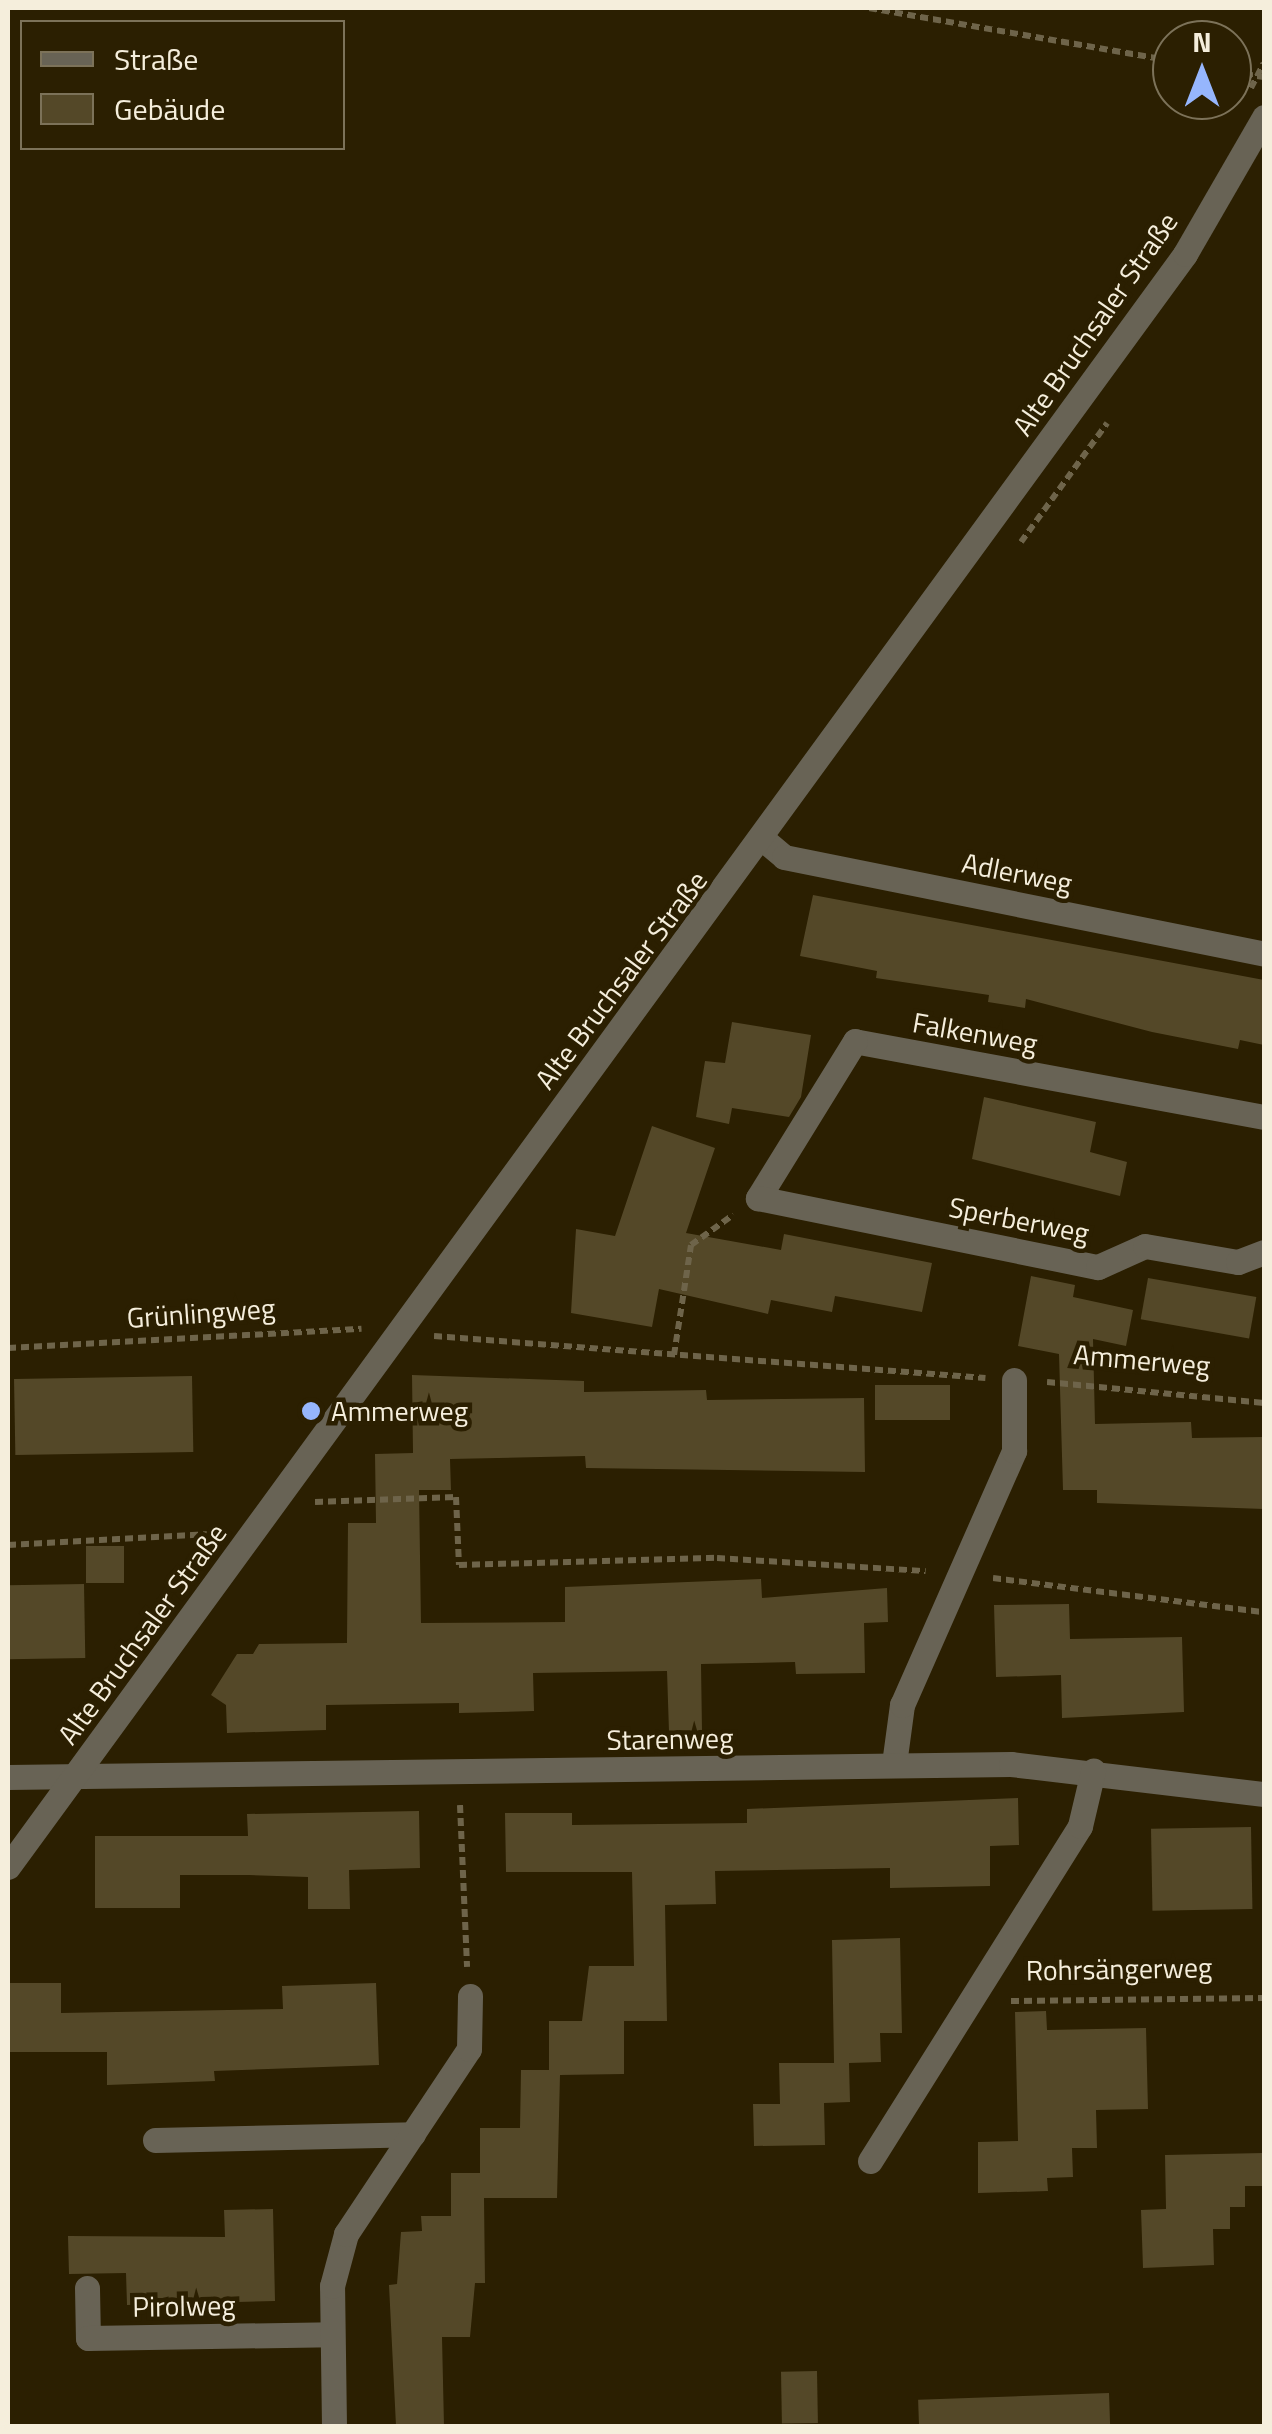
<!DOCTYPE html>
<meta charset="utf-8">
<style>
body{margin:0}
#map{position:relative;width:1272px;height:2434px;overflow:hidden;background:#2b1f01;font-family:"Titillium Web",sans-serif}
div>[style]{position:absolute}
.building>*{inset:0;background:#544828;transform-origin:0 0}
.path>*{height:6px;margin-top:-3px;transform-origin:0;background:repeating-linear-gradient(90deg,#6e644a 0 8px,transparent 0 13px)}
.street>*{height:25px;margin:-12.5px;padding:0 12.5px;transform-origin:12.5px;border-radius:12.5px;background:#686355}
.dots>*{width:28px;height:28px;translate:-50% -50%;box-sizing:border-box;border:5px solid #2b1f01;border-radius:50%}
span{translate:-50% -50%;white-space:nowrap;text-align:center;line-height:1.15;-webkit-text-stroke:9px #2b1f01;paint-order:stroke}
.street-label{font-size:28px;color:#f5eedc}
.poi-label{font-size:28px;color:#f5eedc}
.left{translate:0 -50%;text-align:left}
.frame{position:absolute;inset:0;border:10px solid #f5eedc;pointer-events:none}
.legend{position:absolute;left:20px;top:20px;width:325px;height:130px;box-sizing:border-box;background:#2b1f01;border:2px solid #7c7259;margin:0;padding:12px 18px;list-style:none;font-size:30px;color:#f5eedc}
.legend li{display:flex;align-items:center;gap:20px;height:50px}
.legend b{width:50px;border:2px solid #7c7259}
.north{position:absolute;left:1152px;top:20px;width:100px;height:100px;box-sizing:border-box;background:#2b1f01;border:2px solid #7c7259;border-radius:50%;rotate:0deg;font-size:28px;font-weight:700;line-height:40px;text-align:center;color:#f5eedc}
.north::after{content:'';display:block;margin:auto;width:35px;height:45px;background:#96b6fd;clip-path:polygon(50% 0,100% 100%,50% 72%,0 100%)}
</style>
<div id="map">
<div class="building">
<i style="clip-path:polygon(813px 895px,1264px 980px,1264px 1045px,1240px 1040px,1238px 1049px,1152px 1032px,1026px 999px,1025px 1008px,988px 1002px,989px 995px,876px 978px,877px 971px,800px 956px)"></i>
<i style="clip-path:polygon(732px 1022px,811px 1035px,801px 1097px,789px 1117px,732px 1108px,729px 1124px,696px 1117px,705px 1061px,725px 1063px)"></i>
<i style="clip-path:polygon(984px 1097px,1096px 1122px,1090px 1152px,1127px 1162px,1120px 1196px,972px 1159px)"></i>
<i style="clip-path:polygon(652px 1126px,715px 1148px,686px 1233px,781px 1250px,784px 1234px,932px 1263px,922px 1312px,835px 1296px,832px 1312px,771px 1300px,768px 1314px,659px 1289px,652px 1327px,571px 1313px,576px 1229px,615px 1236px)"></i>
<i style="clip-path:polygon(1031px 1276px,1075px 1285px,1073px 1297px,1133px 1310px,1126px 1346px,1093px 1339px,1095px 1424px,1191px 1422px,1192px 1438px,1264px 1437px,1264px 1509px,1097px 1503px,1097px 1490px,1063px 1490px,1059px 1354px,1018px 1346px)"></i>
<i style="left:1148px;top:1278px;width:110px;height:42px;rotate:10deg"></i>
<i style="clip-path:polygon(412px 1375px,584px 1381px,584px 1392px,706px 1390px,707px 1400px,864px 1398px,865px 1472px,586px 1468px,585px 1456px,450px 1459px,451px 1490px,419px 1490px,421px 1623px,565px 1622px,565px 1587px,761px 1579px,762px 1598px,887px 1588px,888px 1622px,864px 1623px,865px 1673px,796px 1674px,795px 1662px,701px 1664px,702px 1731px,669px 1732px,667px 1671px,533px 1673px,534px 1711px,459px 1713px,459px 1703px,326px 1705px,326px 1730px,227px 1733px,226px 1705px,211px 1695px,237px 1654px,253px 1654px,259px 1644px,347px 1643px,348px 1523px,376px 1523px,375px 1454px,413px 1453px)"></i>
<i style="left:192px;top:1376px;width:76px;height:178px;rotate:89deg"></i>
<i style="left:950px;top:1385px;width:35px;height:75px;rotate:90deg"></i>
<i style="left:86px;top:1546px;width:38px;height:37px"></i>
<i style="left:84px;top:1584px;width:74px;height:76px;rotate:89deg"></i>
<i style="clip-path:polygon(1069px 1604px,1070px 1639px,1182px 1637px,1184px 1712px,1062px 1718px,1061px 1675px,996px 1677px,994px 1605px)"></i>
<i style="clip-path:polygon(1018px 1798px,1019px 1845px,990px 1846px,990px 1886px,890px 1888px,890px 1868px,715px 1871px,716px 1904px,665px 1905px,667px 2021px,624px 2021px,624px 2074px,560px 2075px,557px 2198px,484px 2198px,485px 2283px,475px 2283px,470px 2337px,442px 2337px,444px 2426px,396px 2426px,389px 2285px,397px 2284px,401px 2232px,422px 2231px,421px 2216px,451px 2216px,451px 2173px,480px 2173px,480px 2128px,520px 2128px,521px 2070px,549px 2070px,549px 2021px,582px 2021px,589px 1966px,634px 1966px,632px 1872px,506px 1872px,505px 1813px,572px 1813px,572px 1825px,747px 1823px,747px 1809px)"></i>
<i style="clip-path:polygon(419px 1811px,420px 1868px,349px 1870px,350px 1909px,308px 1909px,308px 1877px,249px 1875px,180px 1875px,180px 1908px,95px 1908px,95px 1836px,248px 1836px,247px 1814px)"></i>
<i style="left:1251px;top:1827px;width:82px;height:100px;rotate:89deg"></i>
<i style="clip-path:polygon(900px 1938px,902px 2033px,880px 2033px,881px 2062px,849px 2063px,850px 2102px,824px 2103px,825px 2145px,754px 2146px,753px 2104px,780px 2104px,779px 2063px,834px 2063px,832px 1940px)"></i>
<i style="clip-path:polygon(8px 1983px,61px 1983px,61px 2013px,283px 2009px,282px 1986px,376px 1983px,379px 2065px,214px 2071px,215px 2081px,107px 2085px,107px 2052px,8px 2052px)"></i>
<i style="clip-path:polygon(1046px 2011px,1047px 2030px,1146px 2028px,1148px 2109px,1096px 2110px,1097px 2148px,1072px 2148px,1073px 2177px,1047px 2178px,1048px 2191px,978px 2193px,978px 2142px,1018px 2141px,1015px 2012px)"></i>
<i style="clip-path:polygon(1264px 2153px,1264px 2186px,1245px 2186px,1245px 2207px,1230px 2207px,1230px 2229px,1213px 2229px,1214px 2265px,1143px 2268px,1141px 2210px,1166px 2209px,1165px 2155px)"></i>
<i style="clip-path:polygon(273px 2209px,275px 2301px,127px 2305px,126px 2273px,69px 2274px,68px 2236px,225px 2237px,224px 2210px)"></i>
<i style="left:817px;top:2371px;width:52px;height:36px;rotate:89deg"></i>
<i style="left:1109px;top:2393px;width:33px;height:191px;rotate:88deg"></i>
</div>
<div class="path">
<i style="left:869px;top:8px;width:308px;rotate:9.9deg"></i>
<i style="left:1232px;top:72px;width:32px;rotate:9deg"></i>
<i style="left:1251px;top:88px;width:28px;rotate:-63deg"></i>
<i style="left:1021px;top:542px;width:147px;rotate:-54.1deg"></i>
<i style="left:434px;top:1336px;width:553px;rotate:4.36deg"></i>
<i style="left:8px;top:1348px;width:354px;rotate:-3.1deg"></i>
<i style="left:674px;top:1355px;width:111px;rotate:-81.2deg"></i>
<i style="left:691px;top:1245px;width:52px;rotate:-35.5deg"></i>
<i style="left:1047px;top:1382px;width:218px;rotate:5.5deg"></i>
<i style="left:315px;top:1502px;width:141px;rotate:-2deg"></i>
<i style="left:456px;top:1497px;width:68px;rotate:87.5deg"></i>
<i style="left:459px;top:1565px;width:258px;rotate:-1.6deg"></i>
<i style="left:717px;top:1558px;width:209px;rotate:3.6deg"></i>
<i style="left:8px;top:1545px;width:203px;rotate:-3.1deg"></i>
<i style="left:993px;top:1578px;width:273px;rotate:7.2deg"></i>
<i style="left:460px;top:1805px;width:162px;rotate:87.5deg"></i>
<i style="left:1011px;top:2001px;width:253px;rotate:-0.7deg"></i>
</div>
<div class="street">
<i style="left:764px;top:840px;width:26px;rotate:40deg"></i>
<i style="left:784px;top:857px;width:490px;rotate:11.4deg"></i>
<i style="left:1264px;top:1117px;width:416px;rotate:-169.5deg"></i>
<i style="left:855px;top:1041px;width:185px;rotate:121.7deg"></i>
<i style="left:758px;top:1198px;width:347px;rotate:11.5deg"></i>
<i style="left:1098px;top:1267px;width:51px;rotate:-24.1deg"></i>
<i style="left:1145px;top:1246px;width:94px;rotate:9.8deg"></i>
<i style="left:1238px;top:1262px;width:28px;rotate:-21deg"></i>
<i style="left:894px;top:1764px;width:60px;rotate:-82.3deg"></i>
<i style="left:902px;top:1705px;width:278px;rotate:-66.2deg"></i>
<i style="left:1014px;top:1451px;width:71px;rotate:-90deg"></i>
<i style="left:8px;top:1777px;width:1003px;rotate:-0.74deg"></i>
<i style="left:1011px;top:1764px;width:255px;rotate:6.8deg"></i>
<i style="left:8px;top:1867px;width:1997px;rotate:-53.88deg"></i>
<i style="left:1185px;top:254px;width:158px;rotate:-60deg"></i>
<i style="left:155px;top:2140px;width:258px;rotate:-1.3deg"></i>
<i style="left:870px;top:2161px;width:395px;rotate:-57.9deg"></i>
<i style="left:1080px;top:1826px;width:57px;rotate:-76.7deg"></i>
<i style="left:87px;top:2288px;width:50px;rotate:88.9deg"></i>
<i style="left:88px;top:2338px;width:244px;rotate:-0.9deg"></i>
<i style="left:334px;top:2426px;width:140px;rotate:-90.8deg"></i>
<i style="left:332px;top:2286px;width:54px;rotate:-74.9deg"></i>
<i style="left:346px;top:2234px;width:222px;rotate:-56.4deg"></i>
<i style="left:469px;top:2049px;width:53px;rotate:-88.9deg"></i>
</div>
<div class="dots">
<i style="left:311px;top:1411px;background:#96b6fd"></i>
</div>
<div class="street-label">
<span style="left:1095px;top:324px;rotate:-55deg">Alte Bruchsaler Straße</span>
<span style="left:1017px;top:873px;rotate:11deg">Adlerweg</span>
<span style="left:621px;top:980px;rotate:-53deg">Alte Bruchsaler Straße</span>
<span style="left:975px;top:1033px;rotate:10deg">Falkenweg</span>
<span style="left:1019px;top:1220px;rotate:11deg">Sperberweg</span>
<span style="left:201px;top:1313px;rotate:-4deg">Grünlingweg</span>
<span style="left:1142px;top:1360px;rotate:5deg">Ammerweg</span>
<span style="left:142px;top:1634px;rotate:-54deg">Alte Bruchsaler Straße</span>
<span style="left:670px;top:1739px;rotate:-1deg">Starenweg</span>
<span style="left:1119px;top:1969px;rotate:-1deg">Rohrsängerweg</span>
<span style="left:184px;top:2306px;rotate:-1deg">Pirolweg</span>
</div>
<div class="poi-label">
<span class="left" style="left:331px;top:1411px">Ammerweg</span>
</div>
<div class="frame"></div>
<ul class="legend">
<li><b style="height:12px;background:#686355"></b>Straße</li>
<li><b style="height:28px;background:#544828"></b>Gebäude</li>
</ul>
<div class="north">N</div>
</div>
